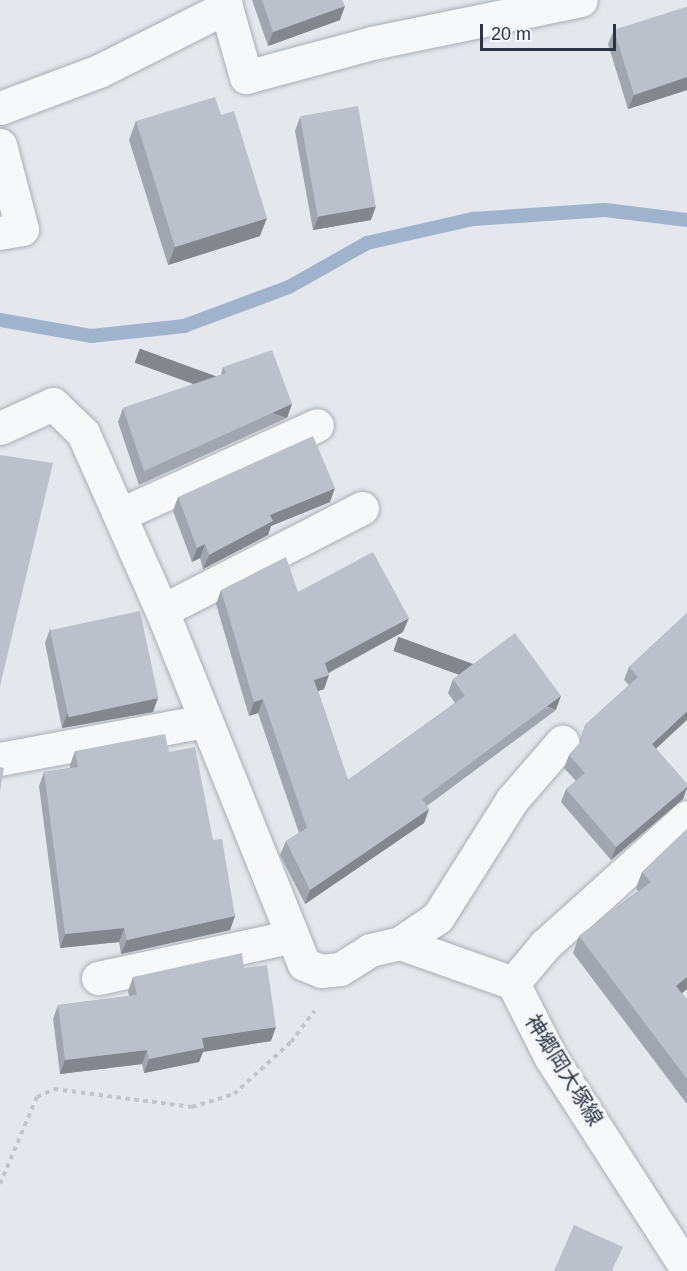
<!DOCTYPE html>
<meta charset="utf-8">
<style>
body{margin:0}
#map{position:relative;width:687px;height:1271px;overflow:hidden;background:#e4e7ec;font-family:Helvetica,"Noto Sans JP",sans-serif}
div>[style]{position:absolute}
.stream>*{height:14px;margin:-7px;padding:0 7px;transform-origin:7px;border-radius:7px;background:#9fb4cc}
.path>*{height:4px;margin-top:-2px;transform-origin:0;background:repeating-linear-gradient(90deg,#c2c5cb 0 4.5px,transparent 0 9px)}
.roads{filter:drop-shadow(0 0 2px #a9aeb7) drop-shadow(0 0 2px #a9aeb7)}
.minor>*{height:33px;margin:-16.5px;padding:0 16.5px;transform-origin:16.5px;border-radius:16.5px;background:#f7f8fa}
.wall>*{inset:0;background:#a1a5ae}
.shaded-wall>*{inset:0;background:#83868d;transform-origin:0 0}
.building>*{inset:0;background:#bbc0ca;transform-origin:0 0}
span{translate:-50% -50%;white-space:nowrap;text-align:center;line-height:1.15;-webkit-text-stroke:6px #f4f6f9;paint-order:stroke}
.street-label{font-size:21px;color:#2b3445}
.scale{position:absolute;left:480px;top:24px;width:136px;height:27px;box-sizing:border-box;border:3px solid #2b3445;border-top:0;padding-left:8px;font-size:18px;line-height:21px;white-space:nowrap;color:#2b3445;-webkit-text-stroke:4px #f4f6f9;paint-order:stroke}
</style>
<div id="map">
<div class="stream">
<i style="left:0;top:320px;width:92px;rotate:10deg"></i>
<i style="left:91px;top:336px;width:94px;rotate:-6.1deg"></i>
<i style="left:184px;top:326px;width:112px;rotate:-20.4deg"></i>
<i style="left:289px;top:287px;width:90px;rotate:-29.4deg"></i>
<i style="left:367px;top:243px;width:109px;rotate:-12.8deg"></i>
<i style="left:473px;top:219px;width:132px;rotate:-3.9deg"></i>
<i style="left:605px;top:210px;width:83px;rotate:7deg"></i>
</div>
<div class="path">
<i style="left:0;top:1184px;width:95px;rotate:-67deg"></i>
<i style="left:37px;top:1097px;width:19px;rotate:-25deg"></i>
<i style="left:54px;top:1089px;width:139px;rotate:7.4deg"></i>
<i style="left:192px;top:1107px;width:44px;rotate:-17.2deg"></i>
<i style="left:234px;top:1094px;width:77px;rotate:-42.4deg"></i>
<i style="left:291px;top:1042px;width:39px;rotate:-53deg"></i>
</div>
<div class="roads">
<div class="minor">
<i style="left:226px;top:7px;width:73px;rotate:74.1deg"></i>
<i style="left:246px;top:77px;width:131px;rotate:-15.1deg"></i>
<i style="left:372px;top:43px;width:213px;rotate:-11.6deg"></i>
<i style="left:0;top:108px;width:106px;rotate:-20.5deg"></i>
<i style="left:99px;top:71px;width:142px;rotate:-26.7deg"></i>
<i style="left:226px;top:7px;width:7px;rotate:-98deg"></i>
<i style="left:0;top:145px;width:87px;rotate:75.3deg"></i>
<i style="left:22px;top:229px;width:22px;rotate:170deg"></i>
<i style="left:0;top:428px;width:58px;rotate:-24.4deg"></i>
<i style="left:53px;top:404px;width:42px;rotate:44deg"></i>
<i style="left:83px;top:433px;width:195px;rotate:66.1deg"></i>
<i style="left:362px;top:508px;width:225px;rotate:152.8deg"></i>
<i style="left:162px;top:611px;width:380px;rotate:68.1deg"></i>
<i style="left:304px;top:964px;width:18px;rotate:22deg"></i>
<i style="left:321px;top:971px;width:19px;rotate:-6deg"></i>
<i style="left:340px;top:969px;width:36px;rotate:-32deg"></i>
<i style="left:370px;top:950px;width:31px;rotate:-13deg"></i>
<i style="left:400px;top:943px;width:120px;rotate:19.5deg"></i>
<i style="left:121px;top:514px;width:215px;rotate:-24.4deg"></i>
<i style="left:0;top:759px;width:208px;rotate:-10.5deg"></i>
<i style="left:400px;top:943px;width:46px;rotate:-34.4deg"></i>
<i style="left:438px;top:917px;width:138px;rotate:-57.7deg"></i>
<i style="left:512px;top:800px;width:77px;rotate:-49.2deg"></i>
<i style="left:98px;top:978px;width:195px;rotate:-12.1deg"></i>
<i style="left:513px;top:983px;width:84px;rotate:63.1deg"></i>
<i style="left:551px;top:1058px;width:251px;rotate:57.2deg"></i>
<i style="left:513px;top:983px;width:50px;rotate:-49.9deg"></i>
<i style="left:545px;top:945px;width:191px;rotate:-42deg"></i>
</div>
</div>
<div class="wall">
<i style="clip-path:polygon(252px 0,342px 0,340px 20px,268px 46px)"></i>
<i style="clip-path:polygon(687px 7px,687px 90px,628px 109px,608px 44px,614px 30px)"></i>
<i style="clip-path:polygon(300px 117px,371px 220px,313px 230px,295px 131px)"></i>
<i style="clip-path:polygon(136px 121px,260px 236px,168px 265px,129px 140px)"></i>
<i style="clip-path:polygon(223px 367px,292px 404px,287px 418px,139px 485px,118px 422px,123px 408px,221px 375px)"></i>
<i style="clip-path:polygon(178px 497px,330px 502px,271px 526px,268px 535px,203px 569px,200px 558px,192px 562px,173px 511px)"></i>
<i style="clip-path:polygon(221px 590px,298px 592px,403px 632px,329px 673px,324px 689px,318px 691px,348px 780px,455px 703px,448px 693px,453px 679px,556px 710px,427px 806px,429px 809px,424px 823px,305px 904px,280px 855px,286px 841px,299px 833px,258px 713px,249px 716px,216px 604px)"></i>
<i style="clip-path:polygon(687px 613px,656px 749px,687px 784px,687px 789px,683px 799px,611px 860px,561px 802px,566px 789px,576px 781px,564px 768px,569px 755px,579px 744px,585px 725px,629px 685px,624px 680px,629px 667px)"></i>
<i style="clip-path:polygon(50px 629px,153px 712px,62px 728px,45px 643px)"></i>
<i style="clip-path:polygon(75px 751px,169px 752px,213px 840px,235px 916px,230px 930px,121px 954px,119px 942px,60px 948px,39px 786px,44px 772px,70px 768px,70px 765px)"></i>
<i style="clip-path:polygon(687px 829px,687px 989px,682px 993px,687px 1000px,687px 1104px,573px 953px,579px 936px,638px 891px,636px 888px,642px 872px)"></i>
<i style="clip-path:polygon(244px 968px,271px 1041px,203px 1051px,199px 1062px,144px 1073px,142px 1064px,60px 1074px,53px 1019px,58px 1005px,129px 996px,128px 991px,133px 977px)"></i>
</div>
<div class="shaded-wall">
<i style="clip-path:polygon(345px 6px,340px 20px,268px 46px,273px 32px)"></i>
<i style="clip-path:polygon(687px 77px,687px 90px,628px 109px,634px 95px)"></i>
<i style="clip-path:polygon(376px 206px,371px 220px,313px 230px,319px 216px)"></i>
<i style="clip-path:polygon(267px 218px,260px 236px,168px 265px,175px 247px)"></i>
<i style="left:292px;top:404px;width:15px;height:162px;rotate:110deg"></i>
<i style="clip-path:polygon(335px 488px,330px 502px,271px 526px,268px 535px,203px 569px,209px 555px,270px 515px)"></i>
<i style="clip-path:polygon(205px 544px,200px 558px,192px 562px,197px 548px)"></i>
<i style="clip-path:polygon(409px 618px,403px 632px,320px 677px,325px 663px)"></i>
<i style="clip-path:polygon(329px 675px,324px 689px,309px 694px,314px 680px)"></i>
<i style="left:561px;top:696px;width:15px;height:173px;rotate:110deg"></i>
<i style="clip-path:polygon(158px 698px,153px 712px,62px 728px,67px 714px)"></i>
<i style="clip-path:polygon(263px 699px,258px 713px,249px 716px,254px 702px)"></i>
<i style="clip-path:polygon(687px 711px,687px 720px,647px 757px,652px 744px)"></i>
<i style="clip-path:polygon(687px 787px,683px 799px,611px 860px,616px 847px)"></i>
<i style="clip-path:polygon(429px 809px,424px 823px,305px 904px,310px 890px)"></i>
<i style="clip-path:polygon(235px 916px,230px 930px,121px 954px,127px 940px)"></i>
<i style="clip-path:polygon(124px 928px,119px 942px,60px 948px,65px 934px)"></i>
<i style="clip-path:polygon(687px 977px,687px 989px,670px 1003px,676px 986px)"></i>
<i style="clip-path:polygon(276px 1027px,271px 1041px,203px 1052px,199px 1062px,144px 1073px,149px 1059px,202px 1038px)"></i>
<i style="clip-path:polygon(147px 1050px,142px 1064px,60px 1074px,65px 1060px)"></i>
</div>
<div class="building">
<i style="clip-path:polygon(262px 0,342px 0,345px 6px,273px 32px)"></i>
<i style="clip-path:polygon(687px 7px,687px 77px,634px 95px,614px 30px)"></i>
<i style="clip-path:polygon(215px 97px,221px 115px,234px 111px,267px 218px,175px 247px,136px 121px)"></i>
<i style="left:358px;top:106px;width:102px;height:59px;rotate:80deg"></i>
<i style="clip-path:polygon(272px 350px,292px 404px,144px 471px,123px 408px,226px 373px,223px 367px)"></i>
<i style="clip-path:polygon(313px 436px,335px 488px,270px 515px,273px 521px,209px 555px,205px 544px,197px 548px,178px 497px)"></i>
<i style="clip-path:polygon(0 455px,53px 463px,0 686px)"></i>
<i style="clip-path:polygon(373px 552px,409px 618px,325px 663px,329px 675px,314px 680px,348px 780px,465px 696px,453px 679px,515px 633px,561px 696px,422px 799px,429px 809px,310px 890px,286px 841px,307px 828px,263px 699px,254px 702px,221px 590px,286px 557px,298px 592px)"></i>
<i style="left:140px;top:611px;width:89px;height:92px;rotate:78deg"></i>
<i style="clip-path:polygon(687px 613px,687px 711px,652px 744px,687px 784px,687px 787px,616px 847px,566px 789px,585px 773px,569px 755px,581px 741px,585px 725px,638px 677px,629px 667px)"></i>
<i style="clip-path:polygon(165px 734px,169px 752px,195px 747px,213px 840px,222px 839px,235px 916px,127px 940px,124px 928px,65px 934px,44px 772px,78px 767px,75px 751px)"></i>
<i style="clip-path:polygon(0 767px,4px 768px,0 791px)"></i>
<i style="clip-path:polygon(687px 829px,687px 977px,676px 986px,687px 1000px,687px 1079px,579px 936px,651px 882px,642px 872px)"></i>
<i style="clip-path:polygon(242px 953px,244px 968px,267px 965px,276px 1027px,202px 1038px,204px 1048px,149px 1059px,147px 1050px,65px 1060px,58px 1005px,137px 995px,133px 977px)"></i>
<i style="clip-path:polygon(574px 1225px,623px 1247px,612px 1270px,615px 1271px,554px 1271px)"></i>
</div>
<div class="street-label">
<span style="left:564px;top:1070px;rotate:58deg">神郷岡大塚線</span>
</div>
<div class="scale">20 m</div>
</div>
